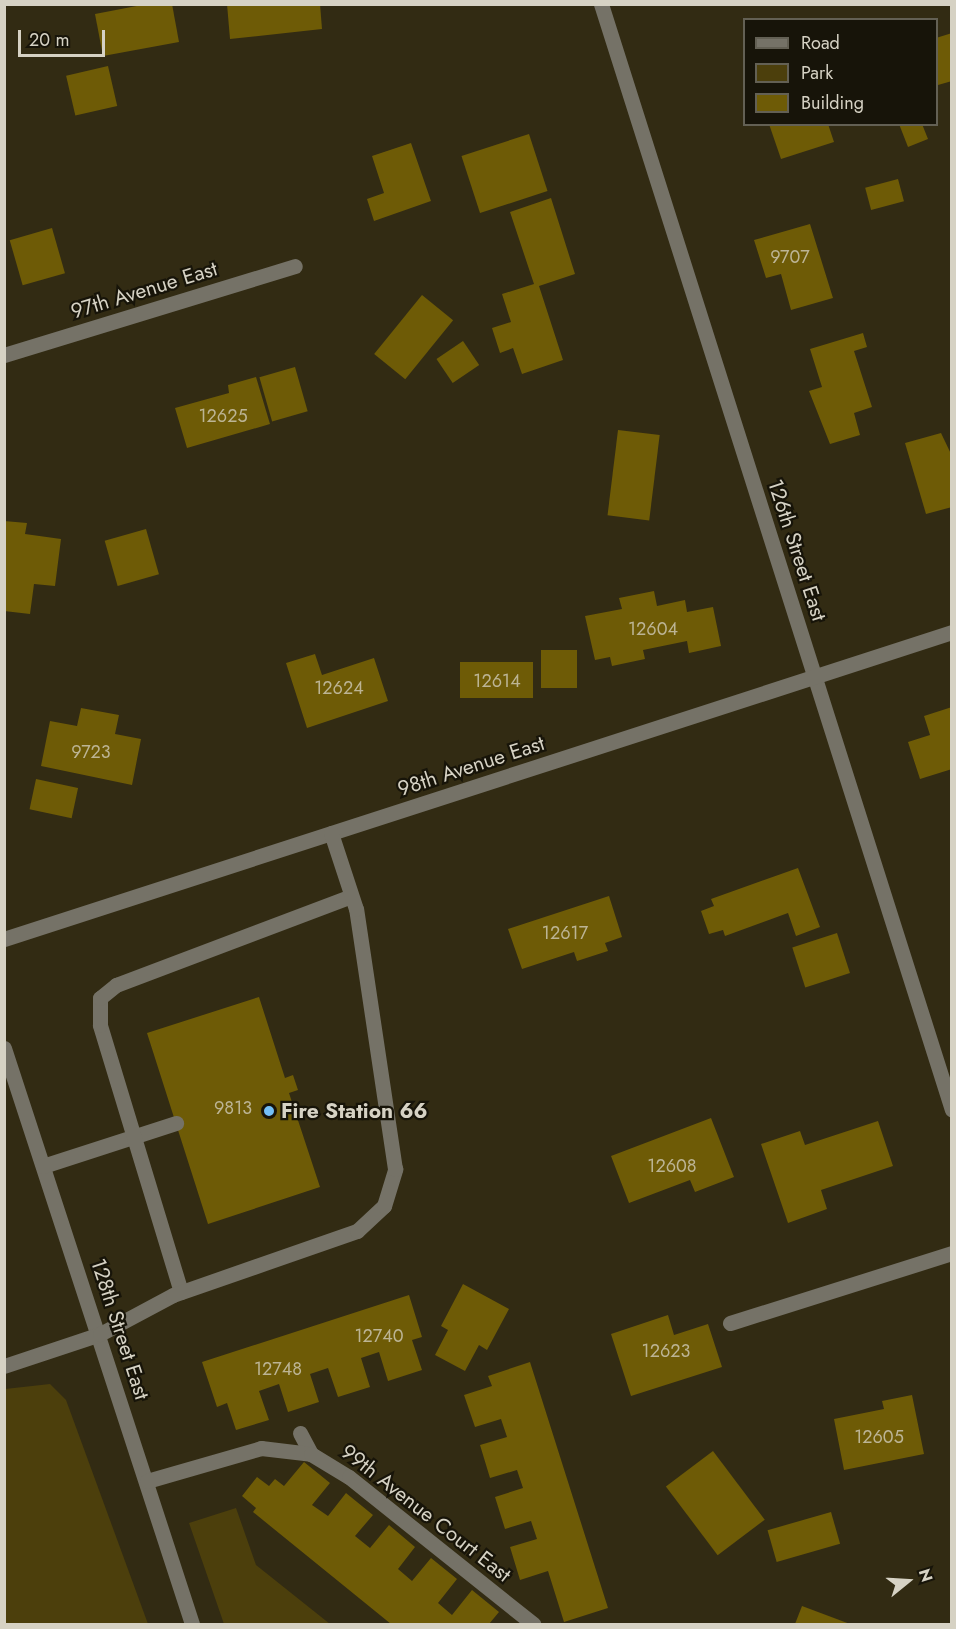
<!DOCTYPE html>
<style>
body{margin:0}
#map{position:relative;width:956px;height:1629px;overflow:hidden;background:#322b13;font-family:Jost,sans-serif}
div>[style]{position:absolute}
.green>*{inset:0;background:#4c3f0c}
.building>*{inset:0;background:#6e5b06;transform-origin:0 0}
.minor>*{height:15px;margin:-7.5px;padding:0 7.5px;transform-origin:7.5px;border-radius:7.5px;background:#757267}
.dots>*{width:16px;height:16px;translate:-50% -50%;box-sizing:border-box;border:3px solid #171409;border-radius:50%}
span{translate:-50% -50%;white-space:nowrap;text-align:center;line-height:1.15;-webkit-text-stroke:4.5px #171409;paint-order:stroke}
.number-label{font-size:18px;color:#bcb494}
.number-label span{-webkit-text-stroke-width:0}
.street-label{font-size:21px;color:#d6d2c4}
.poi-label{font-size:21px;color:#d6d2c4;font-weight:700}
.left{translate:0 -50%;text-align:left}
.frame{position:absolute;inset:0;border:6px solid #d6d2c4;pointer-events:none}
.legend{position:absolute;left:743px;top:18px;width:195px;height:108px;box-sizing:border-box;background:#171409;border:2px solid #636054;margin:0;padding:8px 10px;list-style:none;font-size:18px;color:#d6d2c4}
.legend li{display:flex;align-items:center;gap:12px;height:30px}
.legend b{width:30px;border:2px solid #636054}
.north{position:absolute;left:878px;top:1551px;width:60px;height:60px;-webkit-text-stroke:4px #171409;paint-order:stroke;rotate:72deg;font-size:16px;font-weight:700;line-height:24px;text-align:center;color:#d6d2c4}
.north::after{content:'';display:block;margin:auto;width:21px;height:27px;background:#d6d2c4;clip-path:polygon(50% 0,100% 100%,50% 72%,0 100%)}
.scale{position:absolute;left:18px;top:30px;width:87px;height:27px;box-sizing:border-box;border:3px solid #d6d2c4;border-top:0;padding-left:8px;font-size:18px;line-height:21px;white-space:nowrap;color:#d6d2c4;-webkit-text-stroke:4px #171409;paint-order:stroke}
</style>
<div id="map">
<div class="green">
<i style="clip-path:polygon(50px 1384px,66px 1400px,148px 1624px,5px 1624px,5px 1389px)"></i>
<i style="clip-path:polygon(236px 1508px,256px 1565px,330px 1624px,224px 1624px,189px 1523px)"></i>
</div>
<div class="building">
<i style="clip-path:polygon(147px 4px,172px 4px,179px 42px,103px 56px,95px 14px)"></i>
<i style="clip-path:polygon(227px 4px,320px 4px,322px 29px,230px 39px)"></i>
<i style="clip-path:polygon(952px 33px,952px 81px,938px 85px,936px 38px)"></i>
<i style="left:108px;top:66px;width:41px;height:43px;rotate:77deg"></i>
<i style="clip-path:polygon(769px 124px,828px 124px,834px 142px,781px 159px)"></i>
<i style="clip-path:polygon(899px 124px,922px 124px,928px 139px,908px 147px)"></i>
<i style="left:529px;top:134px;width:60px;height:71px;rotate:72deg"></i>
<i style="clip-path:polygon(411px 143px,431px 201px,374px 221px,367px 199px,384px 193px,372px 156px)"></i>
<i style="left:898px;top:179px;width:23px;height:34px;rotate:75deg"></i>
<i style="clip-path:polygon(551px 198px,575px 274px,539px 286px,563px 360px,522px 374px,513px 348px,500px 353px,492px 328px,511px 322px,502px 294px,534px 284px,510px 212px)"></i>
<i style="clip-path:polygon(810px 224px,833px 298px,791px 310px,781px 274px,766px 278px,754px 240px)"></i>
<i style="left:52px;top:228px;width:47px;height:44px;rotate:74deg"></i>
<i style="left:422px;top:295px;width:40px;height:76px;rotate:39deg"></i>
<i style="clip-path:polygon(863px 333px,867px 347px,854px 351px,872px 407px,854px 413px,860px 435px,830px 444px,809px 391px,822px 387px,810px 349px)"></i>
<i style="left:463px;top:341px;width:29px;height:32px;rotate:56deg"></i>
<i style="left:295px;top:367px;width:46px;height:37px;rotate:74deg"></i>
<i style="clip-path:polygon(256px 377px,270px 424px,187px 448px,175px 408px,229px 393px,228px 385px)"></i>
<i style="left:618px;top:430px;width:42px;height:86px;rotate:7deg"></i>
<i style="clip-path:polygon(941px 433px,952px 456px,952px 507px,926px 514px,905px 443px)"></i>
<i style="clip-path:polygon(4px 521px,27px 523px,25px 534px,61px 539px,55px 586px,34px 584px,30px 614px,4px 611px)"></i>
<i style="left:146px;top:529px;width:47px;height:43px;rotate:74deg"></i>
<i style="clip-path:polygon(654px 591px,657px 606px,685px 600px,687px 612px,713px 607px,721px 646px,689px 653px,687px 641px,643px 650px,645px 659px,612px 666px,610px 657px,595px 660px,585px 616px,622px 609px,619px 598px)"></i>
<i style="left:541px;top:650px;width:36px;height:38px"></i>
<i style="clip-path:polygon(315px 654px,322px 675px,374px 658px,388px 701px,307px 728px,286px 663px)"></i>
<i style="left:533px;top:662px;width:36px;height:73px;rotate:90deg"></i>
<i style="clip-path:polygon(952px 707px,952px 769px,920px 779px,908px 742px,930px 735px,924px 716px)"></i>
<i style="clip-path:polygon(81px 708px,119px 715px,115px 734px,141px 739px,132px 785px,41px 766px,50px 721px,77px 726px)"></i>
<i style="left:36px;top:779px;width:43px;height:31px;rotate:12deg"></i>
<i style="clip-path:polygon(798px 868px,820px 927px,796px 936px,788px 913px,725px 936px,723px 930px,709px 934px,701px 911px,714px 906px,711px 899px)"></i>
<i style="clip-path:polygon(609px 896px,622px 937px,605px 943px,608px 951px,577px 961px,574px 952px,522px 969px,508px 929px)"></i>
<i style="left:837px;top:933px;width:42px;height:47px;rotate:72deg"></i>
<i style="clip-path:polygon(259px 997px,285px 1078px,293px 1075px,298px 1090px,289px 1093px,320px 1187px,208px 1224px,147px 1033px)"></i>
<i style="clip-path:polygon(711px 1118px,734px 1177px,695px 1192px,690px 1180px,629px 1203px,611px 1156px)"></i>
<i style="clip-path:polygon(878px 1121px,893px 1166px,821px 1190px,827px 1209px,788px 1223px,761px 1144px,800px 1131px,805px 1145px)"></i>
<i style="clip-path:polygon(463px 1284px,509px 1309px,487px 1350px,479px 1345px,465px 1371px,435px 1355px,448px 1330px,441px 1326px)"></i>
<i style="clip-path:polygon(409px 1295px,422px 1337px,412px 1340px,422px 1370px,388px 1381px,379px 1352px,361px 1358px,370px 1387px,338px 1397px,328px 1368px,310px 1374px,319px 1402px,288px 1412px,279px 1384px,259px 1391px,269px 1420px,236px 1430px,227px 1403px,217px 1407px,202px 1362px)"></i>
<i style="clip-path:polygon(668px 1315px,674px 1335px,708px 1324px,722px 1367px,631px 1396px,611px 1334px)"></i>
<i style="clip-path:polygon(530px 1362px,608px 1608px,564px 1622px,548px 1571px,520px 1580px,510px 1547px,537px 1539px,531px 1521px,505px 1529px,495px 1497px,523px 1488px,517px 1470px,490px 1478px,480px 1445px,507px 1437px,501px 1419px,475px 1427px,464px 1395px,492px 1386px,488px 1376px)"></i>
<i style="clip-path:polygon(912px 1395px,924px 1454px,844px 1470px,834px 1419px,884px 1409px,882px 1401px)"></i>
<i style="left:713px;top:1451px;width:86px;height:59px;rotate:53deg"></i>
<i style="clip-path:polygon(304px 1462px,330px 1483px,312px 1505px,328px 1516px,346px 1493px,373px 1515px,355px 1536px,370px 1548px,389px 1525px,415px 1547px,398px 1569px,412px 1581px,431px 1558px,457px 1579px,438px 1603px,452px 1615px,472px 1590px,499px 1612px,489px 1624px,391px 1624px,253px 1512px,256px 1508px,242px 1496px,257px 1477px,269px 1486px,275px 1479px,284px 1486px)"></i>
<i style="left:831px;top:1512px;width:33px;height:66px;rotate:74deg"></i>
<i style="clip-path:polygon(802px 1606px,850px 1624px,795px 1624px)"></i>
</div>
<div class="minor">
<i style="left:601px;top:4px;width:1160px;rotate:72.39deg"></i>
<i style="left:4px;top:355px;width:304px;rotate:-17deg"></i>
<i style="left:4px;top:939px;width:996px;rotate:-17.94deg"></i>
<i style="left:4px;top:1048px;width:606px;rotate:71.92deg"></i>
<i style="left:43px;top:1166px;width:140px;rotate:-17.9deg"></i>
<i style="left:181px;top:1292px;width:279px;rotate:-106.9deg"></i>
<i style="left:100px;top:1025px;width:27px;rotate:-90deg"></i>
<i style="left:100px;top:998px;width:21px;rotate:-39deg"></i>
<i style="left:116px;top:985px;width:251px;rotate:-20.7deg"></i>
<i style="left:730px;top:1323px;width:233px;rotate:-17.5deg"></i>
<i style="left:4px;top:1366px;width:101px;rotate:-18.4deg"></i>
<i style="left:100px;top:1334px;width:83px;rotate:-28.1deg"></i>
<i style="left:173px;top:1295px;width:195px;rotate:-19.2deg"></i>
<i style="left:357px;top:1231px;width:37px;rotate:-43deg"></i>
<i style="left:384px;top:1206px;width:39px;rotate:-73deg"></i>
<i style="left:395px;top:1169px;width:263px;rotate:-98.5deg"></i>
<i style="left:356px;top:909px;width:80px;rotate:-108.2deg"></i>
<i style="left:300px;top:1433px;width:24px;rotate:62deg"></i>
<i style="left:147px;top:1481px;width:119px;rotate:-16.1deg"></i>
<i style="left:261px;top:1448px;width:50px;rotate:6.8deg"></i>
<i style="left:311px;top:1454px;width:44px;rotate:31.2deg"></i>
<i style="left:349px;top:1477px;width:236px;rotate:38.6deg"></i>
</div>
<div class="dots">
<i style="left:269px;top:1111px;background:#74c0f6"></i>
</div>
<div class="number-label">
<span style="left:790px;top:257px">9707</span>
<span style="left:223px;top:416px">12625</span>
<span style="left:653px;top:629px">12604</span>
<span style="left:497px;top:681px">12614</span>
<span style="left:339px;top:688px">12624</span>
<span style="left:91px;top:752px">9723</span>
<span style="left:565px;top:933px">12617</span>
<span style="left:233px;top:1108px">9813</span>
<span style="left:672px;top:1166px">12608</span>
<span style="left:379px;top:1336px">12740</span>
<span style="left:666px;top:1351px">12623</span>
<span style="left:278px;top:1369px">12748</span>
<span style="left:879px;top:1437px">12605</span>
</div>
<div class="street-label">
<span style="left:144px;top:290px;rotate:-17deg">97th Avenue East</span>
<span style="left:797px;top:550px;rotate:72deg">126th Street East</span>
<span style="left:471px;top:766px;rotate:-18deg">98th Avenue East</span>
<span style="left:120px;top:1329px;rotate:72deg">128th Street East</span>
<span style="left:426px;top:1513px;rotate:38deg">99th Avenue Court East</span>
</div>
<div class="poi-label">
<span class="left" style="left:281px;top:1111px">Fire Station 66</span>
</div>
<div class="frame"></div>
<ul class="legend">
<li><b style="height:8px;background:#757267"></b>Road</li>
<li><b style="height:16px;background:#4c3f0c"></b>Park</li>
<li><b style="height:16px;background:#6e5b06"></b>Building</li>
</ul>
<div class="north">N</div>
<div class="scale">20 m</div>
</div>
